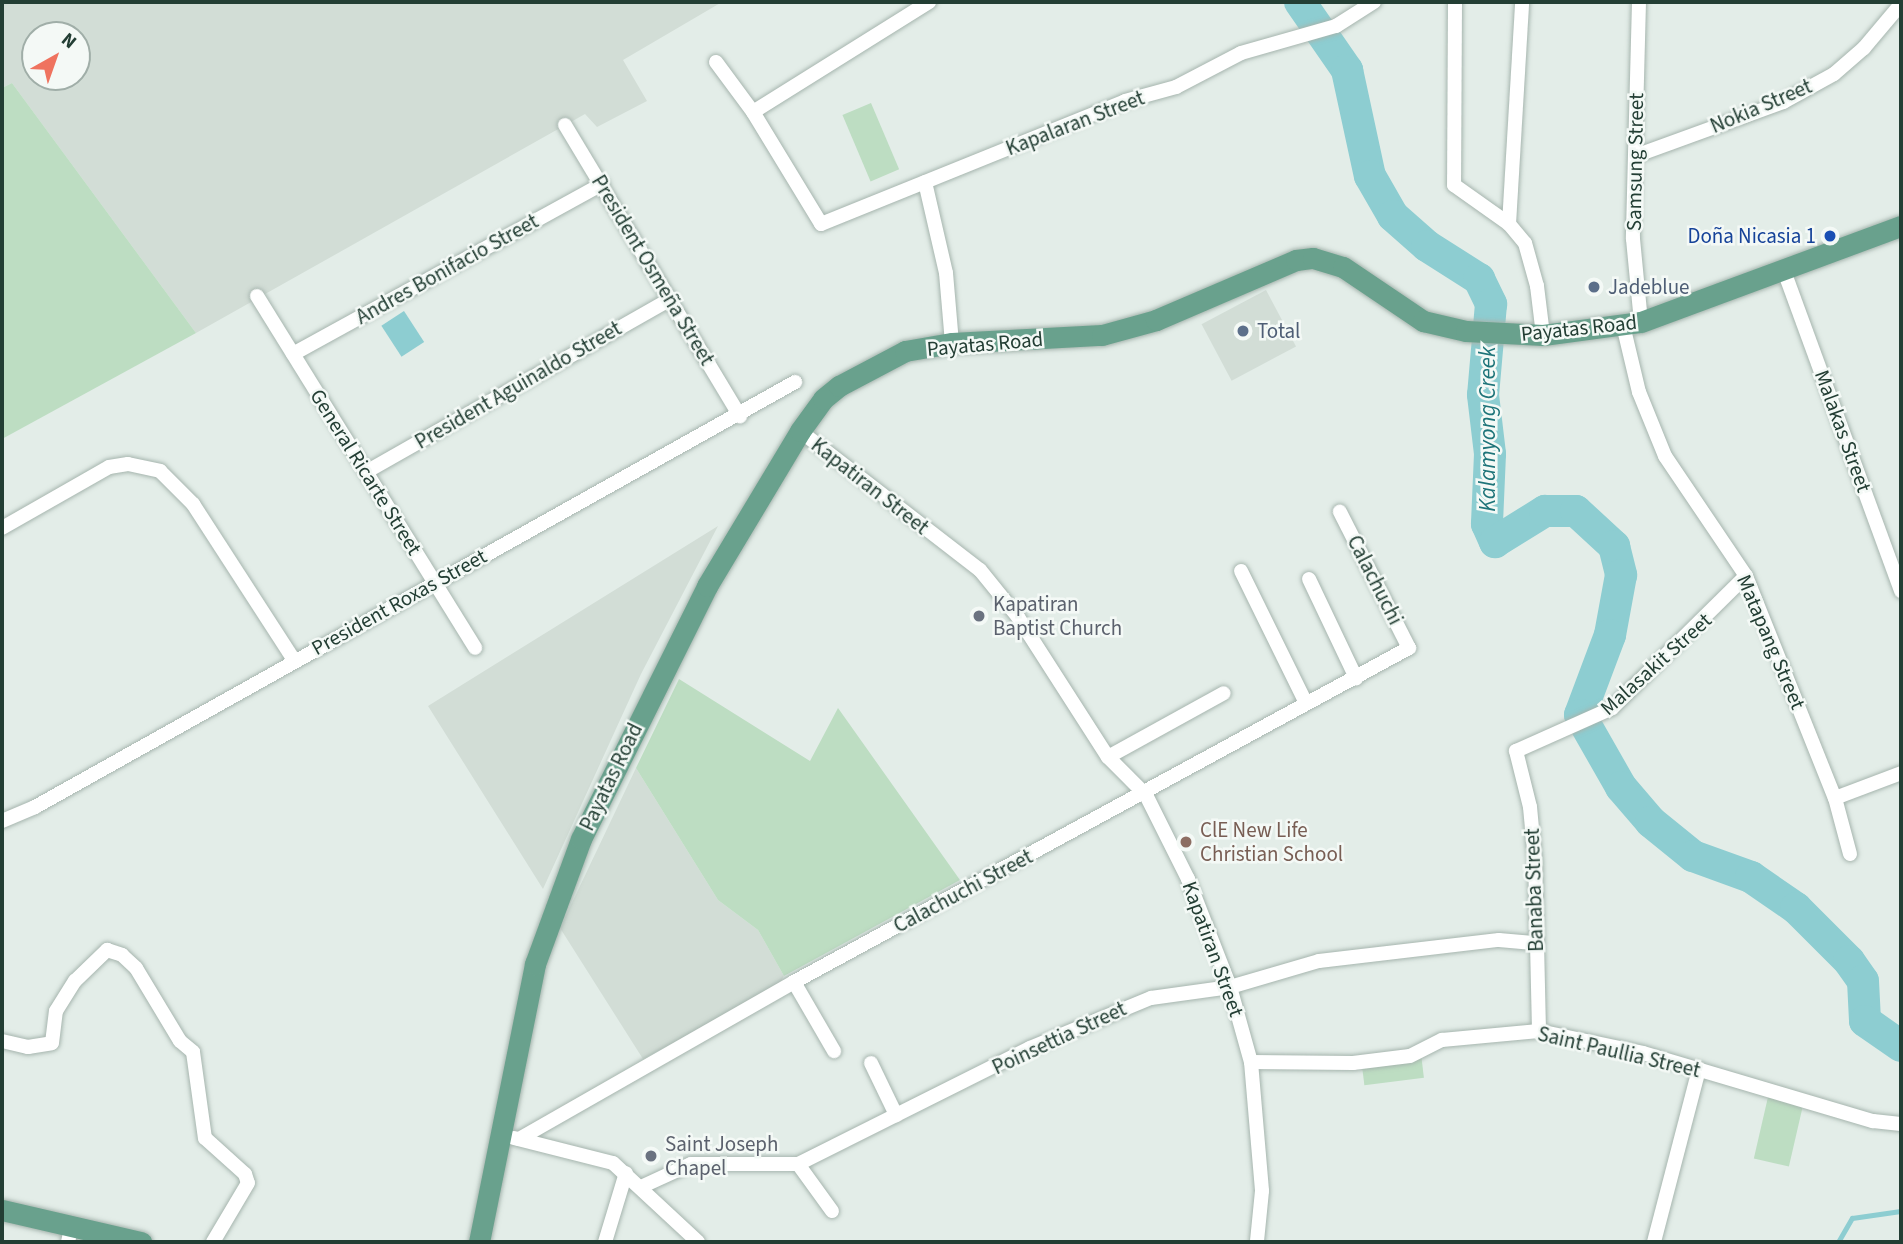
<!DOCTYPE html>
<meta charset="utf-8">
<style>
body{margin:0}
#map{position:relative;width:1903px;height:1244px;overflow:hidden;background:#e3ede8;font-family:"Source Sans 3",sans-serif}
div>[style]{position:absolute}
.built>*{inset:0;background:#d2ddd6;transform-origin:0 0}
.green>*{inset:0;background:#bdddc2;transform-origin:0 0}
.water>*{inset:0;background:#8dcdd1;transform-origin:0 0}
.stream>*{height:5px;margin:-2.5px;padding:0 2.5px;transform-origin:2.5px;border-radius:2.5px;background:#8dcdd1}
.river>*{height:32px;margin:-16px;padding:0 16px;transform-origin:16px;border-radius:16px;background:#8dcdd1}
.roads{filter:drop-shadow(0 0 2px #a6b5ae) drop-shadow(0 0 2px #a6b5ae)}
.street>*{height:14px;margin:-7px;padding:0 7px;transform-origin:7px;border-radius:7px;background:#fff}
.primary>*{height:21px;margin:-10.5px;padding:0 10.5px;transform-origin:10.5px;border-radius:10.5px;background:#69a18d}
.dots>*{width:19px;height:19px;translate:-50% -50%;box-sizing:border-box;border:4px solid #f4f9f6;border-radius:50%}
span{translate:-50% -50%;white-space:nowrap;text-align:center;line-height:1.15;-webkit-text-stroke:5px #f4f9f6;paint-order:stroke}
.street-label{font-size:21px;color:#233e34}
.transit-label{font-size:21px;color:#164399}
.right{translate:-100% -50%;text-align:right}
.service-label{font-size:21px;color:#4e5e75}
.left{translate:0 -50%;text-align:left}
.worship-label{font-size:21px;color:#5b616d}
.education-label{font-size:21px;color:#785e54}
.water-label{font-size:23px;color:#1e7479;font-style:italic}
.frame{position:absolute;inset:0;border:4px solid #233e34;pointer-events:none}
.north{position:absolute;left:21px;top:21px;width:70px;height:70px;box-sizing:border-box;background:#f4f9f6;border:2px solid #a0aea8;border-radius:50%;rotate:40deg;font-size:19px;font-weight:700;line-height:28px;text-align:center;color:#233e34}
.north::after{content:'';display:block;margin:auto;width:24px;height:32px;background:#ef735f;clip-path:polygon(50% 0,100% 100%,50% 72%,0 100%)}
</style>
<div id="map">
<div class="built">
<i style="clip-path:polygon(evenodd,2px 2px,722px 2px,623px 60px,647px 101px,597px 127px,585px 114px,196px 333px,12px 83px,2px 88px,2px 2px,35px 35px,77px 35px,77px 77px,35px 77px,35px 35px)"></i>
<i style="left:1266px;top:290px;width:64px;height:73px;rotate:62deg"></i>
<i style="clip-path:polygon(718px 526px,641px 674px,543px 889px,428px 706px)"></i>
<i style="clip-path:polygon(636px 768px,718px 900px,758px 930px,784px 976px,777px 987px,643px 1059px,560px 928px)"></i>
</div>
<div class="green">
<i style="clip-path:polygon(12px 83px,196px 333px,2px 439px,2px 88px)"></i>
<i style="left:871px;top:103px;width:72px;height:31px;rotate:67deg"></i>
<i style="clip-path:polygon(679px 679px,810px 761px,838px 708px,960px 880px,784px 976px,758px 930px,718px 900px,636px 768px)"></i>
<i style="left:1421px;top:1054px;width:24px;height:60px;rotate:83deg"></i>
<i style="left:1768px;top:1097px;width:36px;height:63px;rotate:13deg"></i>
</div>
<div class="water">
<i style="left:404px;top:311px;width:37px;height:27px;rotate:57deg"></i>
</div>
<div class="stream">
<i style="left:1838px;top:1242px;width:28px;rotate:-60deg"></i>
<i style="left:1852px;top:1218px;width:49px;rotate:-8.1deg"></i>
</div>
<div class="river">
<i style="left:1300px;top:2px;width:83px;rotate:55.3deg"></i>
<i style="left:1347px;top:70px;width:108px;rotate:77.8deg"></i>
<i style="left:1370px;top:176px;width:46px;rotate:60.1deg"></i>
<i style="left:1393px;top:216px;width:45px;rotate:41.4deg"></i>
<i style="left:1427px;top:246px;width:62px;rotate:32.4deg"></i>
<i style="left:1479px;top:279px;width:28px;rotate:64deg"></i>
<i style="left:1491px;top:304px;width:91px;rotate:95deg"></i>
<i style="left:1483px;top:395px;width:59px;rotate:83.2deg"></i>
<i style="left:1490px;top:454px;width:70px;rotate:92.5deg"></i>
<i style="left:1487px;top:524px;width:20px;rotate:66deg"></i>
<i style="left:1495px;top:542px;width:59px;rotate:-31.8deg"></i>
<i style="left:1545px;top:511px;width:31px"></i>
<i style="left:1576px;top:511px;width:52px;rotate:42.6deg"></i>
<i style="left:1614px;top:546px;width:30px;rotate:76deg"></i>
<i style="left:1621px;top:575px;width:61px;rotate:100.4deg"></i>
<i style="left:1610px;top:635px;width:85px;rotate:110.6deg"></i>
<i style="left:1580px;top:715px;width:83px;rotate:60.3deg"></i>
<i style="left:1621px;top:787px;width:46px;rotate:49.4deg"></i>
<i style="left:1651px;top:822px;width:54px;rotate:39deg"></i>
<i style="left:1693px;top:856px;width:62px;rotate:19.9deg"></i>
<i style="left:1751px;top:877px;width:55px;rotate:34.6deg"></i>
<i style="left:1796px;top:908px;width:75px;rotate:45deg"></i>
<i style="left:1849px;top:961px;width:24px;rotate:55deg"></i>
<i style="left:1863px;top:981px;width:40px;rotate:87.1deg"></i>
<i style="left:1865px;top:1021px;width:44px;rotate:34.8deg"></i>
</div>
<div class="roads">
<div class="street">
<i style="left:1455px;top:2px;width:183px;rotate:90.3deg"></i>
<i style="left:1454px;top:185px;width:67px;rotate:35.3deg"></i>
<i style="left:1509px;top:224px;width:25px;rotate:50deg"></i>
<i style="left:1525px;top:243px;width:45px;rotate:74.4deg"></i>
<i style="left:1537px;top:286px;width:49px;rotate:83deg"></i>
<i style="left:1639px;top:2px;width:237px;rotate:91.5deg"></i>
<i style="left:1633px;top:239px;width:83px;rotate:84.5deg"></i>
<i style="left:716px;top:62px;width:62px;rotate:53.5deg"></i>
<i style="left:753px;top:112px;width:131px;rotate:58.7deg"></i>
<i style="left:821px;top:224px;width:328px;rotate:-22deg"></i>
<i style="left:1125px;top:101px;width:53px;rotate:-15.4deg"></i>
<i style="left:1176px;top:87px;width:73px;rotate:-27.6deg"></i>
<i style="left:1241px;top:53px;width:99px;rotate:-15.9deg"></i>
<i style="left:1336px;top:26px;width:45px;rotate:-32.3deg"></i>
<i style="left:753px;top:112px;width:208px;rotate:-32deg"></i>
<i style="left:565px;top:125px;width:340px;rotate:59deg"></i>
<i style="left:1635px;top:156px;width:158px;rotate:-20deg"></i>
<i style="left:1783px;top:102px;width:58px;rotate:-28.8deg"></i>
<i style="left:1834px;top:74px;width:40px;rotate:-41deg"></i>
<i style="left:1864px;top:48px;width:57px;rotate:-49.9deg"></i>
<i style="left:925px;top:182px;width:93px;rotate:77deg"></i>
<i style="left:946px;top:273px;width:70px;rotate:85.1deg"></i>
<i style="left:1509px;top:224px;width:222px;rotate:-86.6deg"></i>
<i style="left:1784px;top:271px;width:341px;rotate:69.9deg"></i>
<i style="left:257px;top:296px;width:414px;rotate:58.2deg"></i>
<i style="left:1623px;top:325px;width:69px;rotate:76.6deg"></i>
<i style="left:1639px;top:392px;width:69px;rotate:67.9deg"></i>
<i style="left:1665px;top:456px;width:145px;rotate:56deg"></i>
<i style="left:1746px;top:576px;width:239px;rotate:68.2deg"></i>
<i style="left:1835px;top:798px;width:58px;rotate:75deg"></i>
<i style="left:293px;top:354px;width:353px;rotate:-28.8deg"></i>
<i style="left:800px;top:431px;width:227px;rotate:37.7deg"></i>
<i style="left:980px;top:570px;width:60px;rotate:51deg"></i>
<i style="left:1018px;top:617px;width:166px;rotate:57.3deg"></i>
<i style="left:1108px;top:757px;width:54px;rotate:45deg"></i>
<i style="left:1146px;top:795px;width:94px;rotate:63.4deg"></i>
<i style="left:1188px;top:879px;width:116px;rotate:68.7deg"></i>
<i style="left:1230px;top:987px;width:78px;rotate:74.4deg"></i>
<i style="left:1251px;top:1062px;width:129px;rotate:85.1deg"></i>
<i style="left:1262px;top:1191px;width:50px;rotate:95.7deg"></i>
<i style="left:366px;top:472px;width:351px;rotate:-29.6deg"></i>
<i style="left:2px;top:528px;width:123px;rotate:-29.7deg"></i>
<i style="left:109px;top:467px;width:19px;rotate:-9deg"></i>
<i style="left:128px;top:464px;width:33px;rotate:12deg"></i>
<i style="left:160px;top:471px;width:47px;rotate:45deg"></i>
<i style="left:193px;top:504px;width:186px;rotate:57.1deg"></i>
<i style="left:1241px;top:571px;width:145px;rotate:63.8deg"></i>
<i style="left:1309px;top:579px;width:110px;rotate:64.6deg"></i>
<i style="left:1108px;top:757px;width:132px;rotate:-28.9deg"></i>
<i style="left:1835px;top:798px;width:71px;rotate:-20.7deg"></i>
<i style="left:2px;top:821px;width:36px;rotate:-23deg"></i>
<i style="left:35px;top:807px;width:871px;rotate:-29.21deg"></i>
<i style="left:794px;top:982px;width:80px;rotate:59.9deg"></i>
<i style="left:1539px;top:1031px;width:171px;rotate:-91.3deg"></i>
<i style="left:1535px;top:860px;width:53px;rotate:-95.4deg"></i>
<i style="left:1530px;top:807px;width:58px;rotate:-104deg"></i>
<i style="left:1516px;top:751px;width:105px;rotate:-24.1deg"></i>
<i style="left:1612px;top:708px;width:188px;rotate:-44.6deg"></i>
<i style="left:2px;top:1041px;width:27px;rotate:13deg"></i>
<i style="left:28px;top:1047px;width:24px;rotate:-9deg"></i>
<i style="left:52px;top:1043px;width:32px;rotate:-83deg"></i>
<i style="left:56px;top:1011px;width:36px;rotate:-58deg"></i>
<i style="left:75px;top:981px;width:45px;rotate:-44.1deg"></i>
<i style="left:107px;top:950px;width:16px;rotate:18deg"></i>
<i style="left:122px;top:955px;width:19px;rotate:43deg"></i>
<i style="left:136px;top:968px;width:85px;rotate:58.9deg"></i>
<i style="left:180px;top:1041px;width:17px;rotate:40deg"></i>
<i style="left:193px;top:1052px;width:87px;rotate:82.1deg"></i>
<i style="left:205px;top:1138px;width:54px;rotate:42deg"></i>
<i style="left:245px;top:1174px;width:9px;rotate:72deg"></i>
<i style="left:248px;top:1183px;width:69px;rotate:120.7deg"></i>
<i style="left:1251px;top:1062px;width:102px;rotate:0.6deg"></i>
<i style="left:1353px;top:1063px;width:57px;rotate:-7deg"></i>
<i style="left:1410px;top:1056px;width:36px;rotate:-27deg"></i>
<i style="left:1442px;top:1040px;width:97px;rotate:-5.3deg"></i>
<i style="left:1539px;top:1031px;width:106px;rotate:11.9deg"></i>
<i style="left:1643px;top:1053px;width:240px;rotate:16.5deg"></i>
<i style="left:1873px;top:1121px;width:28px;rotate:6deg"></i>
<i style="left:871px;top:1063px;width:58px;rotate:64.3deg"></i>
<i style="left:514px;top:1138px;width:102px;rotate:14.2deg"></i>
<i style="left:613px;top:1163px;width:116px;rotate:42.9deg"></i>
<i style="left:519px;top:1139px;width:317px;rotate:-29.7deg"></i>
<i style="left:794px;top:982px;width:700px;rotate:-28.51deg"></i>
<i style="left:1409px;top:648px;width:153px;rotate:-116.9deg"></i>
<i style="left:798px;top:1164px;width:58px;rotate:54.1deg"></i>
<i style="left:643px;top:1186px;width:53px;rotate:-24.6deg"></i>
<i style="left:691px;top:1164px;width:107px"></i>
<i style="left:798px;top:1164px;width:259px;rotate:-26.6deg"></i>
<i style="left:1030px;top:1048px;width:131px;rotate:-22.5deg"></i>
<i style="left:1151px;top:998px;width:80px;rotate:-7.9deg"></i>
<i style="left:1230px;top:987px;width:93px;rotate:-16.3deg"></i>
<i style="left:1319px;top:961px;width:181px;rotate:-6.7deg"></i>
<i style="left:1499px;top:940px;width:37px;rotate:5deg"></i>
<i style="left:68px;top:1242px;width:17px;rotate:-77deg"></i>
<i style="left:605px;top:1242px;width:72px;rotate:-73.1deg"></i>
<i style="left:1654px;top:1242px;width:179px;rotate:-75.4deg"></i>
</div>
<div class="primary">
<i style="left:2px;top:1210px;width:143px;rotate:13deg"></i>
<i style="left:479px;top:1242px;width:284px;rotate:-78.6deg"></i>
<i style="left:535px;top:964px;width:133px;rotate:-69.8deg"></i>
<i style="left:581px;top:839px;width:283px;rotate:-63.5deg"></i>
<i style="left:707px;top:586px;width:181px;rotate:-59deg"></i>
<i style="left:800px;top:431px;width:39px;rotate:-54deg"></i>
<i style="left:823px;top:399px;width:21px;rotate:-39deg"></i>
<i style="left:839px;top:386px;width:75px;rotate:-27.9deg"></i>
<i style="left:905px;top:351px;width:48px;rotate:-9.7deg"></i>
<i style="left:952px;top:343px;width:150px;rotate:-3.1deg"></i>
<i style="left:1102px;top:335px;width:56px;rotate:-15.5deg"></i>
<i style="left:1156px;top:320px;width:152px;rotate:-23.2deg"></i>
<i style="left:1296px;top:260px;width:17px;rotate:-7deg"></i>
<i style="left:1313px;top:258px;width:31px;rotate:17deg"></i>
<i style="left:1343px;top:267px;width:97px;rotate:34deg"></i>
<i style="left:1423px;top:321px;width:44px;rotate:13.1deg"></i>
<i style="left:1466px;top:331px;width:77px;rotate:3deg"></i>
<i style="left:1543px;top:335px;width:99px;rotate:-7.6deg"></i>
<i style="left:1641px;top:322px;width:277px;rotate:-20.3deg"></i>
</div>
</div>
<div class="dots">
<i style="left:1830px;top:236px;background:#1a4fb4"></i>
<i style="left:1594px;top:287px;background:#5c6f8a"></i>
<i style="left:1243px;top:331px;background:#5c6f8a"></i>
<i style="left:979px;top:616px;background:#6b7280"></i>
<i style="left:1186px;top:842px;background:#8d6e63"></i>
<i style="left:651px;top:1156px;background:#6b7280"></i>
</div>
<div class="street-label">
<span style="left:1761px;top:106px;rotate:-23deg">Nokia Street</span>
<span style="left:1075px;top:123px;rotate:-21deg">Kapalaran Street</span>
<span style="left:1635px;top:162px;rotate:-89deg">Samsung Street</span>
<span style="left:447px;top:269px;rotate:-29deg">Andres Bonifacio Street</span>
<span style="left:653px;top:270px;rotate:59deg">President Osmeña Street</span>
<span style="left:1579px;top:328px;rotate:-6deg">Payatas Road</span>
<span style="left:985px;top:344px;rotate:-5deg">Payatas Road</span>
<span style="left:518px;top:385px;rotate:-30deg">President Aguinaldo Street</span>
<span style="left:1843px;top:431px;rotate:70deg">Malakas Street</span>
<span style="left:366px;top:472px;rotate:58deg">General Ricarte Street</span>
<span style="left:870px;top:486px;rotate:38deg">Kapatiran Street</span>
<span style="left:1375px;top:580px;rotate:63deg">Calachuchi</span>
<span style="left:399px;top:602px;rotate:-29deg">President Roxas Street</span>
<span style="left:1771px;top:642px;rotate:67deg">Matapang Street</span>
<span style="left:1656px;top:664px;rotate:-42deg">Malasakit Street</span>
<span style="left:611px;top:777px;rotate:-64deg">Payatas Road</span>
<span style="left:1534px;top:890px;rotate:-92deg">Banaba Street</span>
<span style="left:963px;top:891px;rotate:-28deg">Calachuchi Street</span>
<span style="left:1213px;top:949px;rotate:70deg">Kapatiran Street</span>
<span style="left:1059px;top:1038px;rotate:-25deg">Poinsettia Street</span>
<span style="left:1619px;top:1052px;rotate:13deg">Saint Paullia Street</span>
</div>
<div class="transit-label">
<span class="right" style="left:1816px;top:236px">Doña Nicasia 1</span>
</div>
<div class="service-label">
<span class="left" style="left:1608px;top:287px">Jadeblue</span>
<span class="left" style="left:1257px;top:331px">Total</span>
</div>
<div class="worship-label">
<span class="left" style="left:993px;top:616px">Kapatiran<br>Baptist Church</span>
<span class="left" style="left:665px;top:1156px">Saint Joseph<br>Chapel</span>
</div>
<div class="education-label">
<span class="left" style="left:1200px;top:842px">ClE New Life<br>Christian School</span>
</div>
<div class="water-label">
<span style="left:1488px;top:429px;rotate:-90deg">Kalamyong Creek</span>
</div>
<div class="frame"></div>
<div class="north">N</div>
</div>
